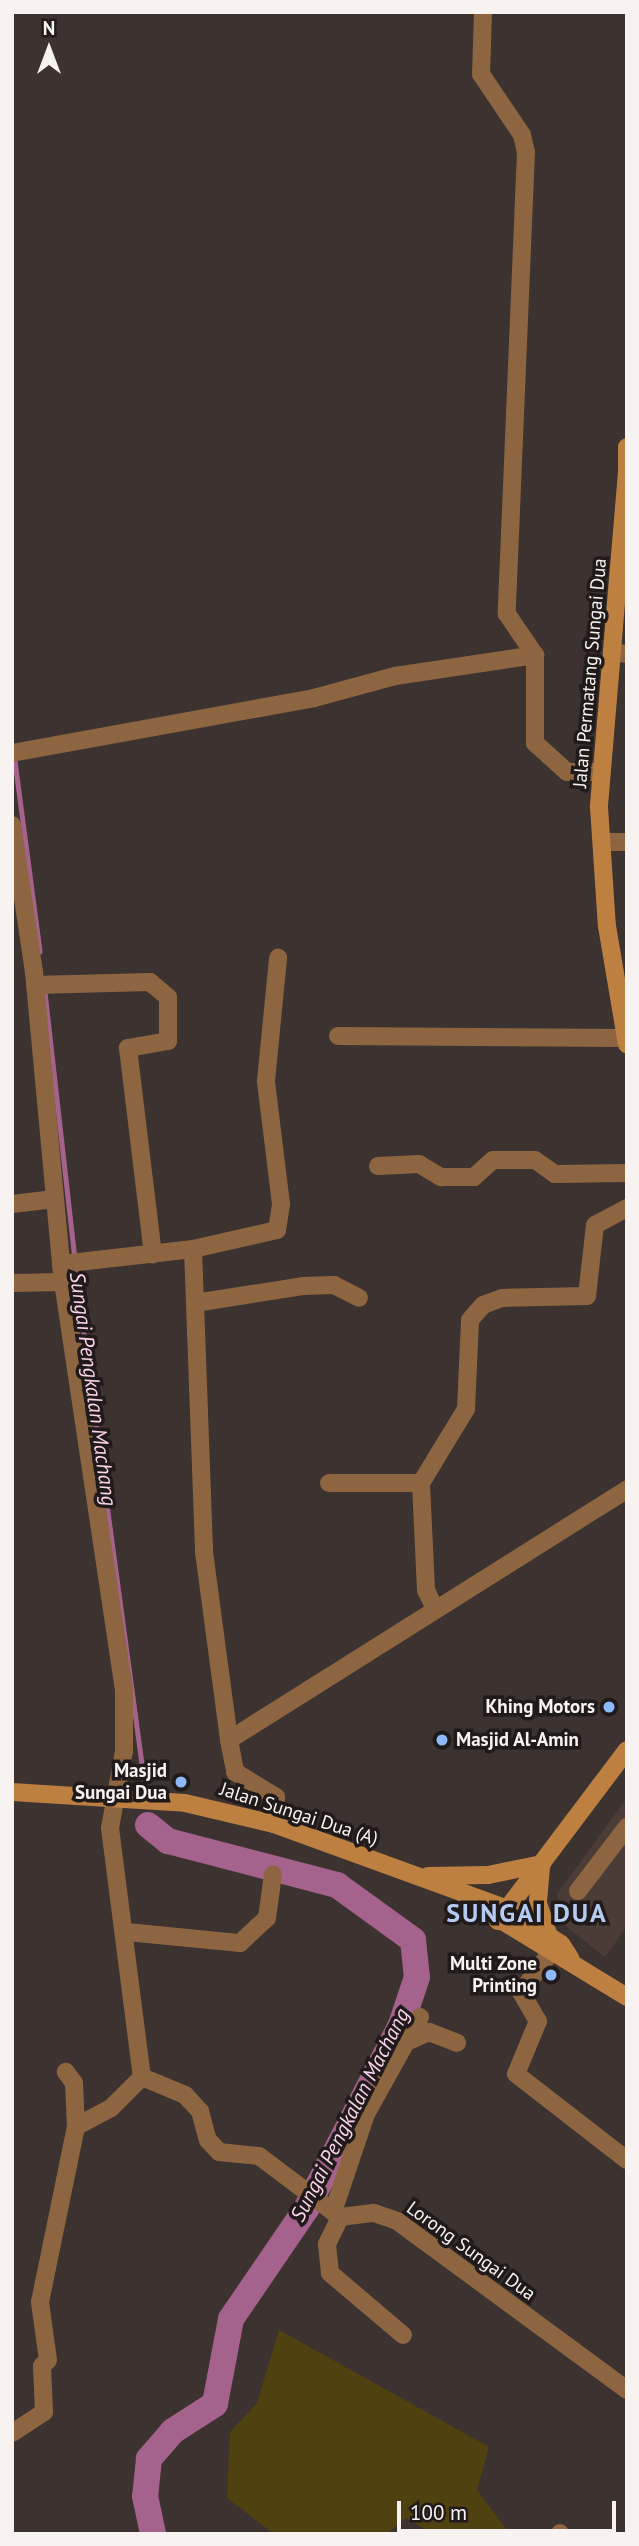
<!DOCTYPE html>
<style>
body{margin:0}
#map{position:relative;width:639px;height:2546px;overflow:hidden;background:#3c3230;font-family:"PT Sans",sans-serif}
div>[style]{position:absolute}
.built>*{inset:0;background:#4c3c37}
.green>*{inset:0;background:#504110}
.stream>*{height:4.5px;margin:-2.25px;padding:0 2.25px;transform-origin:2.25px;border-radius:2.25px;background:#a4628c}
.river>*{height:26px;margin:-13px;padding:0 13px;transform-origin:13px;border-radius:13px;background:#a4628c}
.minor>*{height:18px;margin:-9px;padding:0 9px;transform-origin:9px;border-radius:9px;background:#8d6641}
.secondary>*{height:18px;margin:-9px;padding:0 9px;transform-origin:9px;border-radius:9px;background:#bd8041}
.dots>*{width:19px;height:19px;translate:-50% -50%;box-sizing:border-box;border:4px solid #201b1a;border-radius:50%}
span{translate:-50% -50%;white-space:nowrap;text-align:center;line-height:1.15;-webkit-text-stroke:7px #201b1a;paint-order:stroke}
.street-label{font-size:19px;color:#f8f2f0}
.poi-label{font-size:19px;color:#f8f2f0;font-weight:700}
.right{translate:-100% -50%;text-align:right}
.left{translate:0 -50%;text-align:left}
.water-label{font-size:21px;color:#fcd5ec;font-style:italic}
.district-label{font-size:26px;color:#b4ccf3;font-weight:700;letter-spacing:2px}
.frame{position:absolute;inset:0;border:14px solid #f8f2f0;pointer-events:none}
.north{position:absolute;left:14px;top:14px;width:70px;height:70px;-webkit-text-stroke:5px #201b1a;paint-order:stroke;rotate:0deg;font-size:19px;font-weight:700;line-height:28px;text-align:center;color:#f8f2f0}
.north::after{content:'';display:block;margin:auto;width:24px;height:32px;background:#f8f2f0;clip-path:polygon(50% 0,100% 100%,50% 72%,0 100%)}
.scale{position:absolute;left:397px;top:2501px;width:219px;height:32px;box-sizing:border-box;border:4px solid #f8f2f0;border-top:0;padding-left:9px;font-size:21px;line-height:24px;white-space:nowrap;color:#f8f2f0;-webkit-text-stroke:5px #201b1a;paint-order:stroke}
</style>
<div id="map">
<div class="built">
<i style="clip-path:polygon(627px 1798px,627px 1926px,605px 1957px,562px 1923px,557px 1894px)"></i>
</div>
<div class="green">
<i style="clip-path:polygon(279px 2330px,489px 2447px,477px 2490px,510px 2534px,432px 2534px,406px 2518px,387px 2534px,274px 2534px,227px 2498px,230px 2432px,257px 2403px)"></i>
</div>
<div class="stream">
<i style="left:15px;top:761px;width:192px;rotate:82.5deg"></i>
<i style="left:45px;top:992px;width:269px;rotate:83.6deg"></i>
<i style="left:75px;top:1267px;width:524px;rotate:82.32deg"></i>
</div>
<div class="river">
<i style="left:148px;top:1825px;width:26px;rotate:39deg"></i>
<i style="left:168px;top:1841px;width:175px;rotate:14.6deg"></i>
<i style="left:337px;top:1885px;width:94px;rotate:35.9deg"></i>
<i style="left:413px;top:1940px;width:37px;rotate:84deg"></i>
<i style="left:417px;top:1977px;width:51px;rotate:108.4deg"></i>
<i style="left:401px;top:2025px;width:207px;rotate:117.3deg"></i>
<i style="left:306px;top:2209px;width:133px;rotate:124.3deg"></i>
<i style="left:231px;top:2319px;width:86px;rotate:100.7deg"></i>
<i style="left:215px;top:2404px;width:50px;rotate:147.3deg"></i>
<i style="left:173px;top:2431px;width:37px;rotate:131deg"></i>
<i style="left:149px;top:2459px;width:37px;rotate:96deg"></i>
<i style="left:145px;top:2496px;width:39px;rotate:78deg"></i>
</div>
<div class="minor">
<i style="left:483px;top:12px;width:62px;rotate:91.8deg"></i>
<i style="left:481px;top:74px;width:73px;rotate:56.1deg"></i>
<i style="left:522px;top:135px;width:17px;rotate:77deg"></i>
<i style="left:526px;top:152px;width:462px;rotate:92.4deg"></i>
<i style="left:507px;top:614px;width:50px;rotate:55.7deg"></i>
<i style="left:535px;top:655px;width:88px;rotate:90deg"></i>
<i style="left:535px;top:743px;width:43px;rotate:42.2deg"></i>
<i style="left:567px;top:772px;width:34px"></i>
<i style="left:612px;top:652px;width:15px;rotate:8deg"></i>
<i style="left:12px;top:753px;width:307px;rotate:-10.3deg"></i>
<i style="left:314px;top:698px;width:84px;rotate:-15.2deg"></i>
<i style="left:395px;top:676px;width:142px;rotate:-8.5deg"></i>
<i style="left:12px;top:825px;width:149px;rotate:81.5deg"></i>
<i style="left:34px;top:972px;width:311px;rotate:84.7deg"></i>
<i style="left:63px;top:1282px;width:412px;rotate:81.5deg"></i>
<i style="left:124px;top:1689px;width:62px;rotate:90deg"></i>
<i style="left:124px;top:1751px;width:78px;rotate:100.3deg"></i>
<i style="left:110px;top:1828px;width:251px;rotate:82.7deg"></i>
<i style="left:142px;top:2077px;width:44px;rotate:135deg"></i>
<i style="left:111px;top:2108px;width:40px;rotate:152deg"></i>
<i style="left:602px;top:842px;width:25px"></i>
<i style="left:35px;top:985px;width:115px;rotate:-1.5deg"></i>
<i style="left:150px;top:982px;width:23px;rotate:40deg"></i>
<i style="left:168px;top:997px;width:44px;rotate:90deg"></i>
<i style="left:168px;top:1041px;width:41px;rotate:170.1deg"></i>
<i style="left:128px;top:1048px;width:208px;rotate:83.1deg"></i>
<i style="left:338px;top:1036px;width:287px;rotate:0.4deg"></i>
<i style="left:378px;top:1166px;width:41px;rotate:-2.8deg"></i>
<i style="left:419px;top:1164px;width:26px;rotate:31deg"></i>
<i style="left:441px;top:1177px;width:33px"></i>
<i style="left:474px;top:1177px;width:25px;rotate:-42deg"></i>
<i style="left:493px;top:1160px;width:42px"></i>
<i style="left:535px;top:1160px;width:24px;rotate:35deg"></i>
<i style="left:555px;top:1174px;width:72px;rotate:-0.8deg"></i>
<i style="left:12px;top:1204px;width:43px;rotate:-6.6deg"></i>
<i style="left:193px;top:1249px;width:303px;rotate:87.9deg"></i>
<i style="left:204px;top:1552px;width:190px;rotate:82.4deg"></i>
<i style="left:229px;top:1740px;width:33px;rotate:79deg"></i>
<i style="left:235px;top:1772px;width:48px;rotate:31.4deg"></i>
<i style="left:276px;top:1797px;width:27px;rotate:94deg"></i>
<i style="left:61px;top:1264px;width:133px;rotate:-6.5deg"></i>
<i style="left:193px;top:1249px;width:86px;rotate:-12.7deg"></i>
<i style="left:277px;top:1230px;width:26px;rotate:-81deg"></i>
<i style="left:281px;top:1204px;width:124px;rotate:-97deg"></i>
<i style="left:266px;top:1081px;width:124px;rotate:-84.4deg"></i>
<i style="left:12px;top:1283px;width:51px;rotate:-1.1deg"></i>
<i style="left:195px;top:1303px;width:109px;rotate:-8.9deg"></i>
<i style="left:303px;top:1286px;width:31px;rotate:-2deg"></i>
<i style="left:334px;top:1285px;width:28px;rotate:27deg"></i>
<i style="left:329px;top:1483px;width:92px"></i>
<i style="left:434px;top:1607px;width:19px;rotate:-115deg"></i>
<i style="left:426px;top:1590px;width:107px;rotate:-92.7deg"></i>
<i style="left:421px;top:1483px;width:87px;rotate:-58.7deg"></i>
<i style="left:466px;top:1409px;width:89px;rotate:-87.4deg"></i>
<i style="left:470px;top:1320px;width:20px;rotate:-49deg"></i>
<i style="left:483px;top:1305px;width:20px;rotate:-20deg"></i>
<i style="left:502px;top:1298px;width:85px;rotate:-1.3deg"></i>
<i style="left:587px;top:1296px;width:71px;rotate:-83.6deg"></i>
<i style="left:595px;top:1225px;width:36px;rotate:-28deg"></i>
<i style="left:229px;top:1740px;width:471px;rotate:-32.2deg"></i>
<i style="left:578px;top:1891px;width:81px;rotate:-52.6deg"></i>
<i style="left:127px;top:1932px;width:114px;rotate:5.6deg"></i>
<i style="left:240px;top:1943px;width:37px;rotate:-43deg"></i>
<i style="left:267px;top:1918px;width:44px;rotate:-82.2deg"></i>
<i style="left:551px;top:1952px;width:50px;rotate:126.9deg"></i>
<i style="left:521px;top:1992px;width:34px;rotate:60deg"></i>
<i style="left:538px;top:2021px;width:57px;rotate:112.5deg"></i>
<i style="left:516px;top:2074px;width:140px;rotate:37.8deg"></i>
<i style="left:411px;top:2040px;width:20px;rotate:-24deg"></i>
<i style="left:429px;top:2032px;width:30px;rotate:21deg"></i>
<i style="left:142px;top:2077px;width:47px;rotate:22.7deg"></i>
<i style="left:185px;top:2095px;width:22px;rotate:47deg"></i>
<i style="left:200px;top:2111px;width:30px;rotate:75deg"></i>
<i style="left:208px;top:2140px;width:16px;rotate:47deg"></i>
<i style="left:219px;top:2152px;width:40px;rotate:5.7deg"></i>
<i style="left:259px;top:2156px;width:101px;rotate:37deg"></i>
<i style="left:333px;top:2212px;width:103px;rotate:-71.4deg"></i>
<i style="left:366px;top:2114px;width:111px;rotate:-60.9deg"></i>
<i style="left:403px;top:2335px;width:96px;rotate:-139.7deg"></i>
<i style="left:330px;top:2273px;width:29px;rotate:-96deg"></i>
<i style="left:327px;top:2244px;width:30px;rotate:-64deg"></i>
<i style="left:340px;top:2217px;width:34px;rotate:-7deg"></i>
<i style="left:374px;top:2213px;width:24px;rotate:19deg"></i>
<i style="left:397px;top:2221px;width:285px;rotate:36.3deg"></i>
<i style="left:12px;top:2433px;width:38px;rotate:-33deg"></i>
<i style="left:44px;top:2412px;width:46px;rotate:-92.5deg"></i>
<i style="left:42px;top:2366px;width:8px;rotate:-45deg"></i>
<i style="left:48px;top:2360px;width:59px;rotate:-97.9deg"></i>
<i style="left:40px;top:2302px;width:179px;rotate:-78.4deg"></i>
<i style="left:76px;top:2127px;width:44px;rotate:-92.6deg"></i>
<i style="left:74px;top:2083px;width:14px;rotate:-126deg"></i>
<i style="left:560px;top:2534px;width:1px;rotate:-90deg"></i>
</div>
<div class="secondary">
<i style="left:627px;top:447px;width:21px;rotate:90deg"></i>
<i style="left:627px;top:472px;width:336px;rotate:94.8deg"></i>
<i style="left:599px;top:807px;width:119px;rotate:86.2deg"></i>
<i style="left:607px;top:926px;width:120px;rotate:80.4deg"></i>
<i style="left:12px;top:1792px;width:173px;rotate:3.6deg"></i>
<i style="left:185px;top:1803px;width:91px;rotate:13.3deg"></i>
<i style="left:274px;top:1824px;width:248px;rotate:20deg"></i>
<i style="left:507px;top:1909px;width:64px;rotate:32.9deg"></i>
<i style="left:561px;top:1944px;width:17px;rotate:57deg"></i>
<i style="left:541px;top:1867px;width:36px;rotate:95deg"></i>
<i style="left:538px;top:1903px;width:35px;rotate:72deg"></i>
<i style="left:428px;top:1876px;width:60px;rotate:-1deg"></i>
<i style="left:488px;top:1875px;width:55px;rotate:-11.5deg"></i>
<i style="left:491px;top:1914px;width:159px;rotate:31.4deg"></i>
<i style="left:498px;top:1921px;width:214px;rotate:-53deg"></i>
</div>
<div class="dots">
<i style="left:609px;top:1707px;background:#8eb9fd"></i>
<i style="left:442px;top:1740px;background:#8eb9fd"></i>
<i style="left:181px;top:1782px;background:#8eb9fd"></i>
<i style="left:551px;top:1975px;background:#8eb9fd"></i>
</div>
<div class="street-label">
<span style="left:590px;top:673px;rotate:-85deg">Jalan Permatang Sungai Dua</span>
<span style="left:299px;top:1814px;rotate:18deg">Jalan Sungai Dua (A)</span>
<span style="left:471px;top:2251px;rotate:36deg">Lorong Sungai Dua</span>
</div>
<div class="poi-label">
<span class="right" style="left:595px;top:1707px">Khing Motors</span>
<span class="left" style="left:456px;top:1740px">Masjid Al-Amin</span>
<span class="right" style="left:167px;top:1782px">Masjid<br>Sungai Dua</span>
<span class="right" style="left:537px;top:1975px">Multi Zone<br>Printing</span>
</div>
<div class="water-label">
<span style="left:93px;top:1389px;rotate:82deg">Sungai Pengkalan Machang</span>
<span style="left:350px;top:2115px;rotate:-63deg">Sungai Pengkalan Machang</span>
</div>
<div class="district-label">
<span style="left:527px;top:1913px">SUNGAI DUA</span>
</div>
<div class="frame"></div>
<div class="north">N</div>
<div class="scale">100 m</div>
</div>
